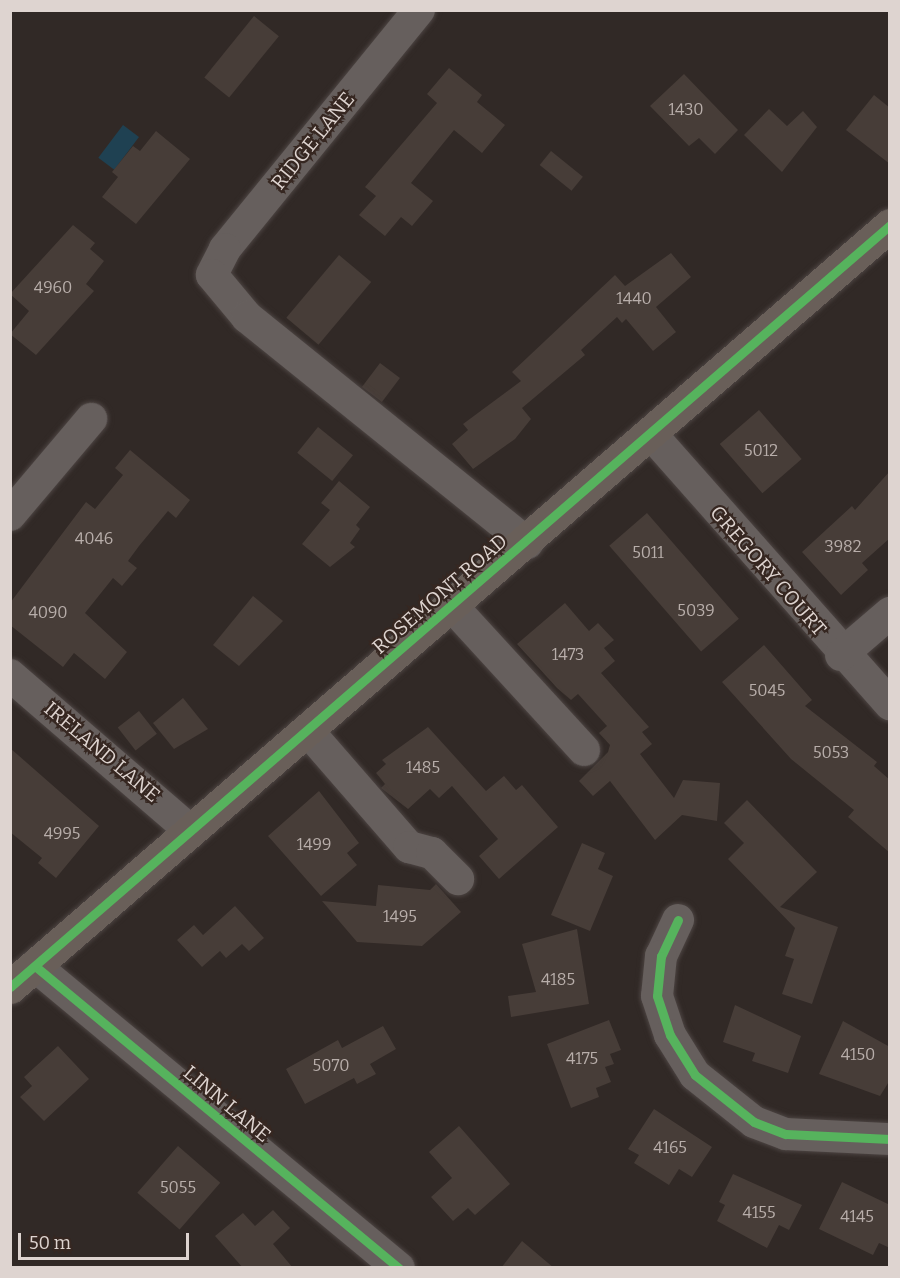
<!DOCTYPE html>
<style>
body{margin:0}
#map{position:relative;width:900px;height:1278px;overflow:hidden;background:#312926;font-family:Bitter,serif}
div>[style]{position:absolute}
.water>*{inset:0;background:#1f4152;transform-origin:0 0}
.building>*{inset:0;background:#473d38;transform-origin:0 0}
.roads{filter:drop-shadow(0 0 2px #4c4442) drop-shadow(0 0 2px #4c4442)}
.minor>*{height:32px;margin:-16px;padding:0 16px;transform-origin:16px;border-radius:16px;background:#665f5d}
.major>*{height:33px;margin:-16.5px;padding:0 16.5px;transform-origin:16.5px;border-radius:16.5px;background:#695f59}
.cycleway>*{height:9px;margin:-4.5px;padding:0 4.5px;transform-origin:4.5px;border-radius:4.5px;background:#56b35d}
span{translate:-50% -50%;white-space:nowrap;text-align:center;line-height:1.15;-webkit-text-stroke:4.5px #362721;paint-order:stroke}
.number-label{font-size:16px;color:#b8aeaa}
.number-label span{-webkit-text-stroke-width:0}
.street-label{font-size:20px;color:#ded4d0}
.frame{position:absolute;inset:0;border:12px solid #ded4d0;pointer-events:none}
.scale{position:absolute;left:18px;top:1233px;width:171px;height:27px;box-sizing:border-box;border:3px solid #ded4d0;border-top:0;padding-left:8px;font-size:18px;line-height:21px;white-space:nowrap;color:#ded4d0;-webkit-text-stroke:4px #362721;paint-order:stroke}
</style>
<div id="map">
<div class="water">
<i style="left:123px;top:125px;width:20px;height:41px;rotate:37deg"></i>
</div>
<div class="building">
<i style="left:254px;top:16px;width:32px;height:79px;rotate:39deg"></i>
<i style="clip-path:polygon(449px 68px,482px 95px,477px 102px,505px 125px,482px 153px,454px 130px,411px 183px,433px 201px,412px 226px,401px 217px,385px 236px,359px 215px,376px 196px,365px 187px,437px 103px,427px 94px)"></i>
<i style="clip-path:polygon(684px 74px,738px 130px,715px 154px,699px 138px,689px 146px,650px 106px)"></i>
<i style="clip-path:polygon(874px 95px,890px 108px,890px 164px,846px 130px)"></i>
<i style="clip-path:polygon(769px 109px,787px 126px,803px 111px,817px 127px,782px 172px,744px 135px)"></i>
<i style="clip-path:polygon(156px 131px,190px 159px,136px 224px,102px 197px,118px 177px,112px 172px,133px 146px,140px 151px)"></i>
<i style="left:551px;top:151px;width:41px;height:18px;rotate:39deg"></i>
<i style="clip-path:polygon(73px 225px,95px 243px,90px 249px,104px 261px,86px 284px,94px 291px,36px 355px,10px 334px,29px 311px,10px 294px)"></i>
<i style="clip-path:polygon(671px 253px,691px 277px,656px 307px,676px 332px,653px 351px,626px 319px,622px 323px,617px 317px,581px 350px,585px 355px,522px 408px,531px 419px,515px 439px,473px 469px,452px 444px,468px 430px,463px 424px,521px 381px,512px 372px,615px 275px,625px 286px)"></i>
<i style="left:339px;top:255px;width:42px;height:82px;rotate:40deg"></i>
<i style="left:380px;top:363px;width:25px;height:30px;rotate:37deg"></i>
<i style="left:759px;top:410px;width:65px;height:52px;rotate:49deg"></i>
<i style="left:318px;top:427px;width:45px;height:33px;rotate:39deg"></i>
<i style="clip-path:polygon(130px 450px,190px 500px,176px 518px,168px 511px,139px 546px,128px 561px,137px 568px,122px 586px,113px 578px,85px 613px,127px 652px,105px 679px,74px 653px,63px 667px,10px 625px,10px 603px,86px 502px,95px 509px,123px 475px,115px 468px)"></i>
<i style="clip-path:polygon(890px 471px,890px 538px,862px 563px,868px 570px,841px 595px,802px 552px,852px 506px,855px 510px)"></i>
<i style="clip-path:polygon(339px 481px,370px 507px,356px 525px,360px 529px,350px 543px,355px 547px,330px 567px,302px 544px,330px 510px,321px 503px)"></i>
<i style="left:647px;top:513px;width:140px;height:50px;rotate:49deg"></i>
<i style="clip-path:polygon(253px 596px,283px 621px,239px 666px,213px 645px)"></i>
<i style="clip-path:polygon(565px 603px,589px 631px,598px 623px,614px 640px,604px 648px,615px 661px,601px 673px,649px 727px,642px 732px,652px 744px,640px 754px,674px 798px,683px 780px,720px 783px,717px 821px,682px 815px,655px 840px,610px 781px,593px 796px,579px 781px,608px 752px,610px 745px,599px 733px,607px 726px,578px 694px,571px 700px,557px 688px,517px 644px)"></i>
<i style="clip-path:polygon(764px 645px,812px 700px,805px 706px,877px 762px,874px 766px,890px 780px,890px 853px,848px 817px,854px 810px,791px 759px,722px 682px)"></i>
<i style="clip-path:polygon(183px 698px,208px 729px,174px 749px,153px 723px)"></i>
<i style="left:139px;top:711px;width:29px;height:27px;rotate:52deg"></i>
<i style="clip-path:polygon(428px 727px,486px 791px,504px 776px,516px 790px,522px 785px,558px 827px,499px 879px,479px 856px,498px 839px,452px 786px,439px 798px,430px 789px,408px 809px,381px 788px,385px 784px,376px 773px,386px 764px,382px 760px)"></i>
<i style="clip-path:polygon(10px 748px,99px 826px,56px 878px,38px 863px,42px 858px,10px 832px)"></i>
<i style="clip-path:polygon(319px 791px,359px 843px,347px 853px,357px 865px,321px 896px,268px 836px)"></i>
<i style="clip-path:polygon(747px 800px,817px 872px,780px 907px,838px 927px,812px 1004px,782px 994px,794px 959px,785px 956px,795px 928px,728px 859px,744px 843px,724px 823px)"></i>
<i style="clip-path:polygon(582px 843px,605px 853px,598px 869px,613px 876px,590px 931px,551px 915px)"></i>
<i style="clip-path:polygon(436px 884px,461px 912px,422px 946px,357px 942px,322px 901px,376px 906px,378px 885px,430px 890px)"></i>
<i style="clip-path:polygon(235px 906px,264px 938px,249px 951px,242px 944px,226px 958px,220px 951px,202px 967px,177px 940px,194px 925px,203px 935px)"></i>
<i style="clip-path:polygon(577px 929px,589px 1004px,511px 1017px,508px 996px,536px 992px,522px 944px)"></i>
<i style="clip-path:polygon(735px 1005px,801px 1036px,788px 1073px,752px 1061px,755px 1053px,723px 1042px)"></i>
<i style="clip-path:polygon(609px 1020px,621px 1050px,610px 1054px,614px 1064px,605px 1067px,611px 1082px,596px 1088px,599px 1097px,571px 1108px,547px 1044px)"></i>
<i style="clip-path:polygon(843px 1021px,890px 1047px,890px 1080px,880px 1096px,819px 1074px)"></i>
<i style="clip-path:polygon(383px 1026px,396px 1049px,370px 1064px,376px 1074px,357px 1084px,354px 1078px,305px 1104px,286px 1069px,338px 1040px,342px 1048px)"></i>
<i style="clip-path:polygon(58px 1046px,89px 1079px,44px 1121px,20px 1097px,32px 1086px,24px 1077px)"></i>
<i style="clip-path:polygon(654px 1109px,712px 1147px,692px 1177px,679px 1169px,669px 1185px,634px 1163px,639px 1155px,628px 1149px)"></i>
<i style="clip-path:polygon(459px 1126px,510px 1184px,475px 1215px,468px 1208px,453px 1221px,431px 1197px,452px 1178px,429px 1152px)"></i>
<i style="left:178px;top:1146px;width:56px;height:62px;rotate:41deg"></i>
<i style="clip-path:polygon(733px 1174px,802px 1205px,789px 1230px,779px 1225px,767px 1248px,717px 1221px,725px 1205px,719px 1202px)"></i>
<i style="clip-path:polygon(842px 1182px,890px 1205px,890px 1248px,879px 1243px,873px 1255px,819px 1229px)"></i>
<i style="clip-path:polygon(273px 1210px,290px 1228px,273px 1244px,293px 1268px,243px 1268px,215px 1236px,243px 1213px,255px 1226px)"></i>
<i style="clip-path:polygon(522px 1241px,554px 1268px,501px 1268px)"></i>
</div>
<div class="roads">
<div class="minor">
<i style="left:419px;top:10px;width:308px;rotate:129.1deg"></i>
<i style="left:225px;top:249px;width:29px;rotate:117deg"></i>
<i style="left:212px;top:275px;width:55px;rotate:50.2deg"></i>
<i style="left:247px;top:317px;width:360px;rotate:38.9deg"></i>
<i style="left:651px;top:434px;width:361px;rotate:48.5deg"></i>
<i style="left:10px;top:515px;width:126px;rotate:-49.8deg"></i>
<i style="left:453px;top:607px;width:194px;rotate:47.5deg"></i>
<i style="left:841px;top:655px;width:65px;rotate:-40.6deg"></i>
<i style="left:10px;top:675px;width:239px;rotate:40.8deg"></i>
<i style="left:308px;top:731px;width:154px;rotate:49deg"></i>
<i style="left:409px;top:847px;width:24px;rotate:15deg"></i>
<i style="left:432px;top:853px;width:37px;rotate:45deg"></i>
<i style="left:678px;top:920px;width:40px;rotate:115deg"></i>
<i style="left:661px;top:956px;width:40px;rotate:95.7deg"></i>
<i style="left:657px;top:996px;width:41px;rotate:71.6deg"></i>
<i style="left:670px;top:1035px;width:47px;rotate:58deg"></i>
<i style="left:695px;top:1075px;width:75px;rotate:38.5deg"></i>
<i style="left:754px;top:1122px;width:34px;rotate:21deg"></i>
<i style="left:786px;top:1134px;width:104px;rotate:2.8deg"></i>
<i style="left:35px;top:966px;width:473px;rotate:39.7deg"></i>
</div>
<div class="major">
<i style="left:10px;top:987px;width:1164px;rotate:-40.89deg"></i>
</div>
</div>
<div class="cycleway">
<i style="left:678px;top:920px;width:40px;rotate:115deg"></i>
<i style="left:661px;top:956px;width:40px;rotate:95.7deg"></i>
<i style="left:657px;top:996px;width:41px;rotate:71.6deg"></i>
<i style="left:670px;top:1035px;width:47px;rotate:58deg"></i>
<i style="left:695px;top:1075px;width:75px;rotate:38.5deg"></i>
<i style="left:754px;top:1122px;width:34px;rotate:21deg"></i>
<i style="left:786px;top:1134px;width:104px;rotate:2.8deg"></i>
<i style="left:35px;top:966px;width:473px;rotate:39.7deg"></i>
<i style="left:10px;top:987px;width:1164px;rotate:-40.89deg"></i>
</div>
<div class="number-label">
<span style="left:686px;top:110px">1430</span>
<span style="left:53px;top:288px">4960</span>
<span style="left:634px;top:299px">1440</span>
<span style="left:761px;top:451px">5012</span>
<span style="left:94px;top:539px">4046</span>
<span style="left:843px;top:547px">3982</span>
<span style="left:648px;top:553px">5011</span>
<span style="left:696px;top:611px">5039</span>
<span style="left:48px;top:613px">4090</span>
<span style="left:568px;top:655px">1473</span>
<span style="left:767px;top:691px">5045</span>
<span style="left:831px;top:753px">5053</span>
<span style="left:423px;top:768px">1485</span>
<span style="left:62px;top:834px">4995</span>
<span style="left:314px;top:845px">1499</span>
<span style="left:400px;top:917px">1495</span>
<span style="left:558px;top:980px">4185</span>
<span style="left:858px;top:1055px">4150</span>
<span style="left:582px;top:1059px">4175</span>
<span style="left:331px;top:1066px">5070</span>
<span style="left:670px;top:1148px">4165</span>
<span style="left:178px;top:1188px">5055</span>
<span style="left:759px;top:1213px">4155</span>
<span style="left:857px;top:1217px">4145</span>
</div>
<div class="street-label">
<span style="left:313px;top:141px;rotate:-51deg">RIDGE LANE</span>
<span style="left:768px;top:571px;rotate:49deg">GREGORY COURT</span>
<span style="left:440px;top:594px;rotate:-41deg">ROSEMONT ROAD</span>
<span style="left:102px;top:752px;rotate:40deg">IRELAND LANE</span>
<span style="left:227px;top:1104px;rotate:40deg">LINN LANE</span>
</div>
<div class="frame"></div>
<div class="scale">50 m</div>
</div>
